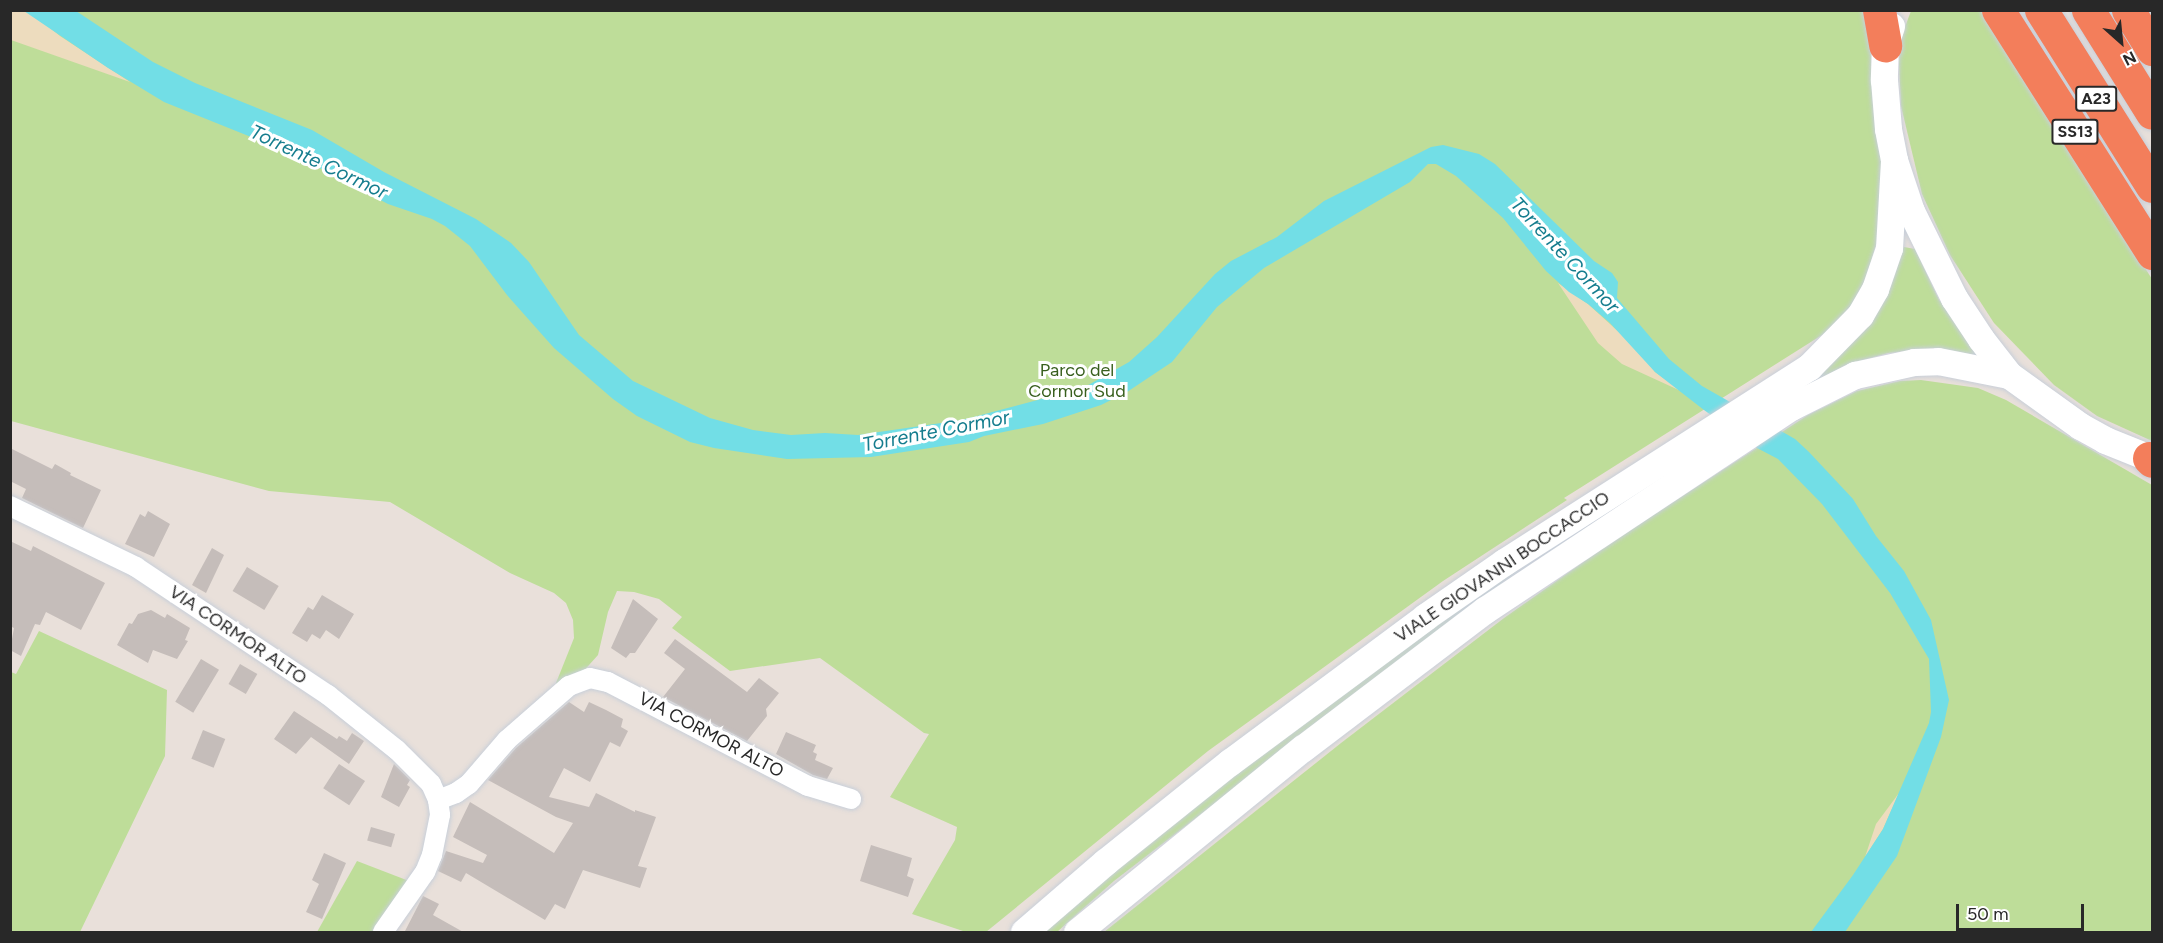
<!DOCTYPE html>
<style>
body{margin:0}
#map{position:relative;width:2163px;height:943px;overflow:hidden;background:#e9e0da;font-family:Figtree,sans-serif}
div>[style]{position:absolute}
.green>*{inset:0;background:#bedd99}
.sand>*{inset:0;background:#eddcbe}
.water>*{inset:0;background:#72dee6}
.building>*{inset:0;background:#c5bdba;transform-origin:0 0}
.roads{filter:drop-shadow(0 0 2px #c8cfd9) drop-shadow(0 0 2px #c8cfd9)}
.street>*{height:20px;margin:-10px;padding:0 10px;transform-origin:10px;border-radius:10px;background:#fff}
.secondary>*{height:27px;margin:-13.5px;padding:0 13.5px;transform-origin:13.5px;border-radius:13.5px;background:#fff}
.highway>*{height:33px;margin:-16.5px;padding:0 16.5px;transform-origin:16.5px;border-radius:16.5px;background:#f37e5b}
span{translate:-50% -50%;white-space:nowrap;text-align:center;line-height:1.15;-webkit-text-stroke:6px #fff;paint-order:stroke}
.shield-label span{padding:2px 4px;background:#fff;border:2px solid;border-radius:4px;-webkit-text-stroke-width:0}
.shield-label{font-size:16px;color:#282828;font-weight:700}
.park-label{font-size:18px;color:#385f1d}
.street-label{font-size:18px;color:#282828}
.water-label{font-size:20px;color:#157d8e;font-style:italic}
.frame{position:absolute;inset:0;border:12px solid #282828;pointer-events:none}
.north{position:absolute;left:2091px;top:12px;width:60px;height:60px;-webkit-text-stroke:4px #fff;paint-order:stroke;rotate:153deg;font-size:16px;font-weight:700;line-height:24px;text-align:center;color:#282828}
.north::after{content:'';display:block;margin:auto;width:21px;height:27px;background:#282828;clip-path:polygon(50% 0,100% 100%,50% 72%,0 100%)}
.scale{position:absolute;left:1956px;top:904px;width:128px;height:27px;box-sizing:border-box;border:3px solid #282828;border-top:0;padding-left:8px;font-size:18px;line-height:21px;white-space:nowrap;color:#282828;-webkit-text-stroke:4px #fff;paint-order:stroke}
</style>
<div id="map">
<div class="green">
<i style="clip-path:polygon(10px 11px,1866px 11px,1885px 183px,1882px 224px,1864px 286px,1847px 314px,1822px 335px,1580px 488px,1564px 498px,1567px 500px,1443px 581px,1208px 751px,986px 932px,966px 932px,912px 914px,955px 840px,957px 827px,890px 797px,929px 734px,924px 733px,820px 658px,730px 671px,672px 628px,682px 617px,659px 599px,634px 592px,617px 591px,608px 612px,598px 655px,581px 674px,556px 692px,556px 683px,574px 638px,573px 620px,566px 603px,554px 593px,510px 573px,390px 502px,269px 491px,11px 421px)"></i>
<i style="clip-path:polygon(1911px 11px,1981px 11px,2152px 279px,2152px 441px,2097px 416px,2054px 385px,1994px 323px,1950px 255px,1922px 194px,1901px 106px,1899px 63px,1902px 35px)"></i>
<i style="clip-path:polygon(1904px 247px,1915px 249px,1939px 300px,1976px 344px,1976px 355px,1937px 348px,1888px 353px,1846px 365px,1778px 400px,1894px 272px)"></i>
<i style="clip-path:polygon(1921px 380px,1978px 388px,2006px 400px,2152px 485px,2152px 932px,1104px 932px,1341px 743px,1504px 618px,1616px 539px,1808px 415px,1857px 391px,1900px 381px)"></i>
<i style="clip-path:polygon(1522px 567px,1114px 881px,1057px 932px,1042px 932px,1107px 873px,1432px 625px)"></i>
<i style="clip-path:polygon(39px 631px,167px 690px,165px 756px,80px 932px,11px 932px,11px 672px,16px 674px)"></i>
<i style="clip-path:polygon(357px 861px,409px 881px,374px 932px,317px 932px)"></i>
</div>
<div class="sand">
<i style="clip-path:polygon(11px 11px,24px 11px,33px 14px,60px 36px,130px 82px,11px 40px)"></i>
<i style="clip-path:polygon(1558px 283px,1588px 304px,1633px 345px,1655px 372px,1683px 392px,1622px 364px,1598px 343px)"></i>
<i style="clip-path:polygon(1899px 793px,1883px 829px,1865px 857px,1876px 824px)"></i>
</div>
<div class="water">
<i style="clip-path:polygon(24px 11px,76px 11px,153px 62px,195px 83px,312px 130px,384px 172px,476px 219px,511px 243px,529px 262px,579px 335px,633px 381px,710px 418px,753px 430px,791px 435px,825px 433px,858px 435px,962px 420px,1083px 388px,1129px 362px,1157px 337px,1215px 274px,1231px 261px,1277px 237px,1324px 201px,1431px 147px,1443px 145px,1479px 154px,1495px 164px,1594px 261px,1612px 273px,1618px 282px,1617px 298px,1669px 359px,1702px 386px,1795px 439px,1809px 452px,1853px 499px,1876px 536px,1904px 571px,1931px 620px,1949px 700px,1941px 737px,1897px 856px,1845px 932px,1811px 932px,1853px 875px,1883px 829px,1929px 723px,1931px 712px,1929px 659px,1890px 593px,1822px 504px,1778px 459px,1757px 448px,1704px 410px,1655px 372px,1610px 323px,1588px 304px,1569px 292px,1546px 271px,1503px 218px,1456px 176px,1436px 164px,1428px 164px,1410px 182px,1264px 268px,1217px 307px,1172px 362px,1127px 392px,1101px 405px,1043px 424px,984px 436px,969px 442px,871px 457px,787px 459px,714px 448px,690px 442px,637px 416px,613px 399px,554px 348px,507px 295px,470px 246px,445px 226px,432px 219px,388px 204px,293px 154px,164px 102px,108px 68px)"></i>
</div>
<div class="building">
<i style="clip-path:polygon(10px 448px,52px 469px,55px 464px,71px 473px,70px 475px,101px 490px,83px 528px,22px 498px,26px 489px,10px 481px)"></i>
<i style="clip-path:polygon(148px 511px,170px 524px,154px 557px,125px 544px,140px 514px,145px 517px)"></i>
<i style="clip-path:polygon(10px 541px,31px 551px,33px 546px,105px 583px,81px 630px,46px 612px,40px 625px,35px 624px,21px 656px,10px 650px,14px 628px,10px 626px)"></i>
<i style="clip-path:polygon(212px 548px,224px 555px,206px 593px,192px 585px)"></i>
<i style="left:247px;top:567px;width:37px;height:28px;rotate:31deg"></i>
<i style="clip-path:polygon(322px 595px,354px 614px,339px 639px,326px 630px,320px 639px,312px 634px,307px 642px,292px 633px,308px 607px,313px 610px)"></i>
<i style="clip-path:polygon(633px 599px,658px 619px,635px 653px,630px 653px,626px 658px,611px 648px)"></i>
<i style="clip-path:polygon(151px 610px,165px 618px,167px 614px,190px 628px,185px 640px,188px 641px,177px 659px,153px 650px,148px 663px,117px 645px,129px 623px,132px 624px,138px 614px)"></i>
<i style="clip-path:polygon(675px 639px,747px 692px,759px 678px,779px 693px,766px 709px,767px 716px,747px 741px,663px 697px,685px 669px,664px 653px)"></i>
<i style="left:201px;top:659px;width:21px;height:50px;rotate:31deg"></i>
<i style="left:240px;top:664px;width:20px;height:23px;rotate:30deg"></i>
<i style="clip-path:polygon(569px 702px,584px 712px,589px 702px,606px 710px,623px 719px,621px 727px,628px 731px,620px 747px,610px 742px,590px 782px,564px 768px,549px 797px,589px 807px,596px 793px,635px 812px,635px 810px,656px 817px,638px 866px,647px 868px,640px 888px,583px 870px,565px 909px,555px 904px,545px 920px,466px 873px,461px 882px,438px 871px,446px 851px,483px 863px,487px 855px,453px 837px,470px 802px,554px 853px,573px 823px,556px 817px,488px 780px,516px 748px)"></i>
<i style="clip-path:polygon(294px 711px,337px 739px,339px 736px,347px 741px,352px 733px,364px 741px,349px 764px,311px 737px,296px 754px,274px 739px)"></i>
<i style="left:203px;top:730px;width:24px;height:31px;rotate:22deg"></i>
<i style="clip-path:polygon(786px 732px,816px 745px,813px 752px,817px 754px,815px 760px,833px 768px,827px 779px,813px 775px,776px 754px)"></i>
<i style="left:339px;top:764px;width:31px;height:29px;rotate:33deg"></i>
<i style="clip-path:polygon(394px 764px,410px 780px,407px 785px,410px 787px,399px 807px,381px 797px)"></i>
<i style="left:371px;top:827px;width:25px;height:14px;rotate:16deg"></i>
<i style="clip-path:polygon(871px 845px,912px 858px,907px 876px,914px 879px,908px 897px,860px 881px)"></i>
<i style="clip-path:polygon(324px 853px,346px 863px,322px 919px,306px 912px,319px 884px,312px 880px)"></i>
<i style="clip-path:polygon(423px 896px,439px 904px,433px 915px,465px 933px,404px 933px)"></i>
</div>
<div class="roads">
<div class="street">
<i style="left:10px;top:506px;width:140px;rotate:25.8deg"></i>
<i style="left:136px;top:567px;width:231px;rotate:33.7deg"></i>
<i style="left:328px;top:695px;width:88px;rotate:38.6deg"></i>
<i style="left:397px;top:750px;width:48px;rotate:45deg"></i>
<i style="left:431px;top:784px;width:17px;rotate:66deg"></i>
<i style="left:438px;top:800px;width:15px;rotate:82deg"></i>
<i style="left:440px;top:815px;width:41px;rotate:101.3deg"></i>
<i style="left:432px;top:855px;width:18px;rotate:112deg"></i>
<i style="left:425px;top:872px;width:73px;rotate:125deg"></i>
<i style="left:438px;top:800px;width:19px;rotate:-21deg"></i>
<i style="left:456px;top:793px;width:16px;rotate:-35deg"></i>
<i style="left:469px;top:784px;width:58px;rotate:-49.2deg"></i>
<i style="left:507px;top:740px;width:82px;rotate:-41.1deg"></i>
<i style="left:569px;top:686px;width:22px;rotate:-21deg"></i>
<i style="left:590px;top:678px;width:18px;rotate:13deg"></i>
<i style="left:608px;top:682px;width:225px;rotate:27.5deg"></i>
<i style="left:808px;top:786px;width:45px;rotate:16.8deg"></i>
</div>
<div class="secondary">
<i style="left:1891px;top:26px;width:20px;rotate:108deg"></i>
<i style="left:1885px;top:45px;width:35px;rotate:92deg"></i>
<i style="left:1884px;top:80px;width:49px;rotate:85.3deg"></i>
<i style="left:1888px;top:129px;width:32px;rotate:79deg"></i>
<i style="left:1894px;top:160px;width:54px;rotate:71.6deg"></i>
<i style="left:1911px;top:211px;width:97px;rotate:63.7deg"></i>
<i style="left:1954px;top:298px;width:49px;rotate:56.6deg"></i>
<i style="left:1981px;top:339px;width:46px;rotate:52.1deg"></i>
<i style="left:2009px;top:375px;width:87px;rotate:35.7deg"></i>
<i style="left:2080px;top:426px;width:29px;rotate:29deg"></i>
<i style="left:2105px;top:440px;width:51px;rotate:22deg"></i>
<i style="left:1024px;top:932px;width:107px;rotate:-40.8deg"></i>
<i style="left:1105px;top:862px;width:160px;rotate:-38.7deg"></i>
<i style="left:1230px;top:762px;width:243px;rotate:-36.6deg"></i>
<i style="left:1425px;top:617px;width:96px;rotate:-34.8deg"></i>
<i style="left:1504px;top:562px;width:362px;rotate:-32.6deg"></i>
<i style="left:1809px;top:367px;width:73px;rotate:-45.6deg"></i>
<i style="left:1860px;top:315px;width:30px;rotate:-60deg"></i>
<i style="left:1875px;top:289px;width:43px;rotate:-71.1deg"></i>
<i style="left:1889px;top:248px;width:88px;rotate:-86.7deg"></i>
<i style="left:1077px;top:932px;width:291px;rotate:-39.2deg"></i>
<i style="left:1303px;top:748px;width:228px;rotate:-37.2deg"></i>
<i style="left:1485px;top:610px;width:367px;rotate:-33.6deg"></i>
<i style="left:1791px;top:407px;width:72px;rotate:-26.6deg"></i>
<i style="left:1855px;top:375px;width:60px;rotate:-12.4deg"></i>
<i style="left:1914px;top:362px;width:24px;rotate:-2deg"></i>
<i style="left:1938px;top:361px;width:72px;rotate:11.2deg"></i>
</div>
<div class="highway">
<i style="left:1879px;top:10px;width:36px;rotate:80deg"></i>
<i style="left:1998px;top:10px;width:288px;rotate:57.6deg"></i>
<i style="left:2041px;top:10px;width:208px;rotate:57.8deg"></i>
<i style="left:2088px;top:10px;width:121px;rotate:58.1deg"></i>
<i style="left:2128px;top:10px;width:46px;rotate:58.4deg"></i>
<i style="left:2149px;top:458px;width:4px;rotate:45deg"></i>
</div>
</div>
<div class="shield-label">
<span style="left:2096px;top:99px">A23</span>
<span style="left:2075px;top:132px">SS13</span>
</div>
<div class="park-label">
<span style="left:1077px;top:381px">Parco del<br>Cormor Sud</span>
</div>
<div class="street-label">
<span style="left:1502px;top:567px;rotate:-34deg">VIALE GIOVANNI BOCCACCIO</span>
<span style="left:238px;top:635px;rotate:34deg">VIA CORMOR ALTO</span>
<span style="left:711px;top:735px;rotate:28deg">VIA CORMOR ALTO</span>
</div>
<div class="water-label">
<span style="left:319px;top:162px;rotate:25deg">Torrente Cormor</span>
<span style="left:1565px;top:255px;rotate:47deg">Torrente Cormor</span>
<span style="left:936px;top:431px;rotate:-11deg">Torrente Cormor</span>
</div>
<div class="frame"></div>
<div class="north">N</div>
<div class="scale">50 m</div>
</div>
